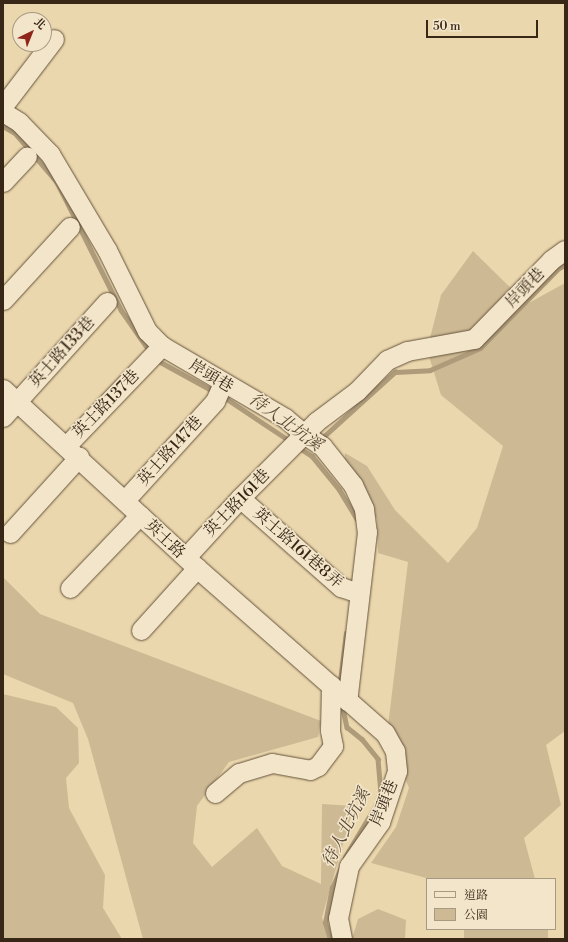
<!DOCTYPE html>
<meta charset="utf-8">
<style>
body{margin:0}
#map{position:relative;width:568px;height:942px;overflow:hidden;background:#ebd7ad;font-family:"Libre Bodoni","Noto Serif TC",serif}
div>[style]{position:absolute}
.green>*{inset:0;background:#cdb994;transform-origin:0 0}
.stream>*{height:4.5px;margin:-2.25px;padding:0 2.25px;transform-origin:2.25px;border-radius:2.25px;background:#ae9b7a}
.roads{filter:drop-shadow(0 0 1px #65533c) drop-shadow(0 0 1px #65533c)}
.minor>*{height:19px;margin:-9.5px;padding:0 9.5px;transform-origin:9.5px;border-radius:9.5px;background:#f2e5ca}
span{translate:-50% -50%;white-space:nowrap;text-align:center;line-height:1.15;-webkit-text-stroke:3px #f2e5ca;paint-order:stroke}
.street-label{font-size:16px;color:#382717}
.water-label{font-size:17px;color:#5b4a35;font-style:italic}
.frame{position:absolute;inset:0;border:4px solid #382717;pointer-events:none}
.legend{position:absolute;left:426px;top:878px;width:130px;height:52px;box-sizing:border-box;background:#f2e5ca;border:1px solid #a89982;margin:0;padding:5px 7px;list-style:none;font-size:12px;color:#382717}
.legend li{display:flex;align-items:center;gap:8px;height:20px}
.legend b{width:20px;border:1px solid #a89982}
.north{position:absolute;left:12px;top:12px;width:40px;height:40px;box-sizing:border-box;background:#f2e5ca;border:1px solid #a89982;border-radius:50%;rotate:43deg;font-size:11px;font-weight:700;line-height:16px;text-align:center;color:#382717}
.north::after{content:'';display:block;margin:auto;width:14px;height:18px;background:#8f2418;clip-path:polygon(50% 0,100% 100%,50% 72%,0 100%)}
.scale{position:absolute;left:426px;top:20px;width:112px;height:18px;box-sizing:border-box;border:2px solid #382717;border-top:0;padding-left:5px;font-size:12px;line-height:14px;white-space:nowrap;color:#382717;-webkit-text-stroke:3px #f2e5ca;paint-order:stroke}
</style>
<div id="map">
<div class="green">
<i style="clip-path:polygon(473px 251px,527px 304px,565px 283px,565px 731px,546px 745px,561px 805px,524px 838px,535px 879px,430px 879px,371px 863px,396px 827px,409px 788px,387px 734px,408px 562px,378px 553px,377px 519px,344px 474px,345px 453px,367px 466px,395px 510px,448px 563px,477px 528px,503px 446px,441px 395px,427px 350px,441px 295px)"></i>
<i style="clip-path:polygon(3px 577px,40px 614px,321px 721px,318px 737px,229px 762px,197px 806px,193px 843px,212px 867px,257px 828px,282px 866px,321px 884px,322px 804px,354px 806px,322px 917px,328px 939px,143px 939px,88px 739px,73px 703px,3px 674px)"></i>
<i style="clip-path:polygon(3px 694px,56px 707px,78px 728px,79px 763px,66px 778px,69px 808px,105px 875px,103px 908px,122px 939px,3px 939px)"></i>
<i style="clip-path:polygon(378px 909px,406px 920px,405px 939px,352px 939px,358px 919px)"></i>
<i style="left:464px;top:929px;width:84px;height:10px"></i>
</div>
<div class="stream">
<i style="left:3px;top:126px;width:14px;rotate:30deg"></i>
<i style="left:15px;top:133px;width:65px;rotate:49.4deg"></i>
<i style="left:57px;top:182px;width:143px;rotate:63.4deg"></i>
<i style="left:121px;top:310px;width:52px;rotate:55.1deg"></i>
<i style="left:155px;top:359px;width:68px;rotate:28.8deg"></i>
<i style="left:221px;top:395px;width:83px;rotate:33.7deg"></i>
<i style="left:321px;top:439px;width:100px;rotate:-42.2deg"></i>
<i style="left:395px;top:372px;width:35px;rotate:-3deg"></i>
<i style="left:430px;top:370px;width:55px;rotate:-23.7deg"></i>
<i style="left:480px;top:348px;width:112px;rotate:-45.4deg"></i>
<i style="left:559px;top:268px;width:7px;rotate:-27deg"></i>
<i style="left:298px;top:447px;width:17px;rotate:33deg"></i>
<i style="left:312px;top:456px;width:43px;rotate:50.7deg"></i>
<i style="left:339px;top:489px;width:35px;rotate:59deg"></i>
<i style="left:340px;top:681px;width:48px;rotate:-82.9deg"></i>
<i style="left:342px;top:704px;width:24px;rotate:78deg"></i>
<i style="left:347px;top:727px;width:19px;rotate:39deg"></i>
<i style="left:362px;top:739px;width:26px;rotate:51deg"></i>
<i style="left:378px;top:759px;width:34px;rotate:85deg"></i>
<i style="left:345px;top:857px;width:63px;rotate:-59.3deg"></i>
<i style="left:330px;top:939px;width:17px;rotate:-107deg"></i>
<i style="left:325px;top:923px;width:36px;rotate:-79deg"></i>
<i style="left:332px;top:888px;width:20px;rotate:-66deg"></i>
</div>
<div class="roads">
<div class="minor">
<i style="left:3px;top:106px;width:84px;rotate:-52.7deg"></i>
<i style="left:3px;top:112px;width:19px;rotate:32deg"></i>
<i style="left:19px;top:122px;width:45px;rotate:45.9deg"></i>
<i style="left:50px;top:154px;width:112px;rotate:59.3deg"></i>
<i style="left:107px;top:250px;width:90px;rotate:63.7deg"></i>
<i style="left:147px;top:331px;width:21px;rotate:45deg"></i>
<i style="left:162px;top:346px;width:143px;rotate:30.3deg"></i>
<i style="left:285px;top:418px;width:25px;rotate:40deg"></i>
<i style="left:304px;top:434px;width:18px;rotate:-45deg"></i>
<i style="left:317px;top:421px;width:50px;rotate:-36.9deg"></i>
<i style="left:357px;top:391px;width:43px;rotate:-45.9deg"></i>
<i style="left:387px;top:360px;width:22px;rotate:-24deg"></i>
<i style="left:407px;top:351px;width:68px;rotate:-10.2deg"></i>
<i style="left:474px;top:339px;width:110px;rotate:-45.7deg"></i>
<i style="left:551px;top:260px;width:17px;rotate:-36deg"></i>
<i style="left:3px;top:182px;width:35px;rotate:-47deg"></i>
<i style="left:3px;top:300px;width:99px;rotate:-47.5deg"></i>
<i style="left:3px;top:389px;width:264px;rotate:42.7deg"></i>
<i style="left:197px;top:568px;width:250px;rotate:41.3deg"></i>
<i style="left:385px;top:733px;width:21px;rotate:61deg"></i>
<i style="left:395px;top:751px;width:20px;rotate:84deg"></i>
<i style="left:397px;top:771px;width:54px;rotate:108.4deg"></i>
<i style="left:380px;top:822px;width:54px;rotate:125.2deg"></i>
<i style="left:349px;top:866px;width:53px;rotate:101.9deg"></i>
<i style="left:338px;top:918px;width:21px;rotate:79deg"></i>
<i style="left:3px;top:417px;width:155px;rotate:-47.9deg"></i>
<i style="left:66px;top:446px;width:139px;rotate:-46.2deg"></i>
<i style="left:240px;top:498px;width:135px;rotate:41.4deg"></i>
<i style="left:341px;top:587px;width:18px;rotate:19deg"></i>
<i style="left:125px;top:500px;width:134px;rotate:-47.7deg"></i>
<i style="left:215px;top:401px;width:20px;rotate:-66deg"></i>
<i style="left:10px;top:533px;width:103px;rotate:-47.8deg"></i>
<i style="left:186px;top:557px;width:80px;rotate:-47.5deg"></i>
<i style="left:240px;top:498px;width:91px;rotate:-45deg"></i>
<i style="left:304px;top:434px;width:22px;rotate:34deg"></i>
<i style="left:322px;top:446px;width:50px;rotate:51.5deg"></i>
<i style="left:353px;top:485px;width:26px;rotate:65deg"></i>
<i style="left:364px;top:509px;width:23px;rotate:83deg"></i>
<i style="left:367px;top:532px;width:170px;rotate:96.7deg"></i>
<i style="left:70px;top:588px;width:101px;rotate:-46.2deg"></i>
<i style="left:141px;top:630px;width:84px;rotate:-47.9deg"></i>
<i style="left:215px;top:793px;width:31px;rotate:-40deg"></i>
<i style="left:239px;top:773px;width:34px;rotate:-17deg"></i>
<i style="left:272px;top:763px;width:39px;rotate:10deg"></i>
<i style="left:310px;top:770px;width:9px;rotate:-27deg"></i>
<i style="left:318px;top:766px;width:25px;rotate:-53deg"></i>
<i style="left:333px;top:746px;width:16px;rotate:-101deg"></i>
<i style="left:330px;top:730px;width:45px;rotate:-88.7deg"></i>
</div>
</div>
<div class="street-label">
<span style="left:525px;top:288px;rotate:-46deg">岸頭巷</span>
<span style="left:62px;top:352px;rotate:-48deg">英士路133巷</span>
<span style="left:211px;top:376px;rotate:31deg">岸頭巷</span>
<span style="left:106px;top:404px;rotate:-46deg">英士路137巷</span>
<span style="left:170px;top:451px;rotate:-48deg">英士路147巷</span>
<span style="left:237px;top:503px;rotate:-46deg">英士路161巷</span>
<span style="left:165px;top:539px;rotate:43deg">英士路</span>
<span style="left:298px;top:548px;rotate:41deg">英士路161巷8弄</span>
<span style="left:384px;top:803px;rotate:-68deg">岸頭巷</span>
</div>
<div class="water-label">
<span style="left:285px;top:423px;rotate:36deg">待人北坑溪</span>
<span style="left:347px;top:828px;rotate:-63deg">待人北坑溪</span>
</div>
<div class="frame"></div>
<ul class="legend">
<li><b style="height:5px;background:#f2e5ca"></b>道路</li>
<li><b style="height:11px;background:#cdb994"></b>公園</li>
</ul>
<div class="north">北</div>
<div class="scale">50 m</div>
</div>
